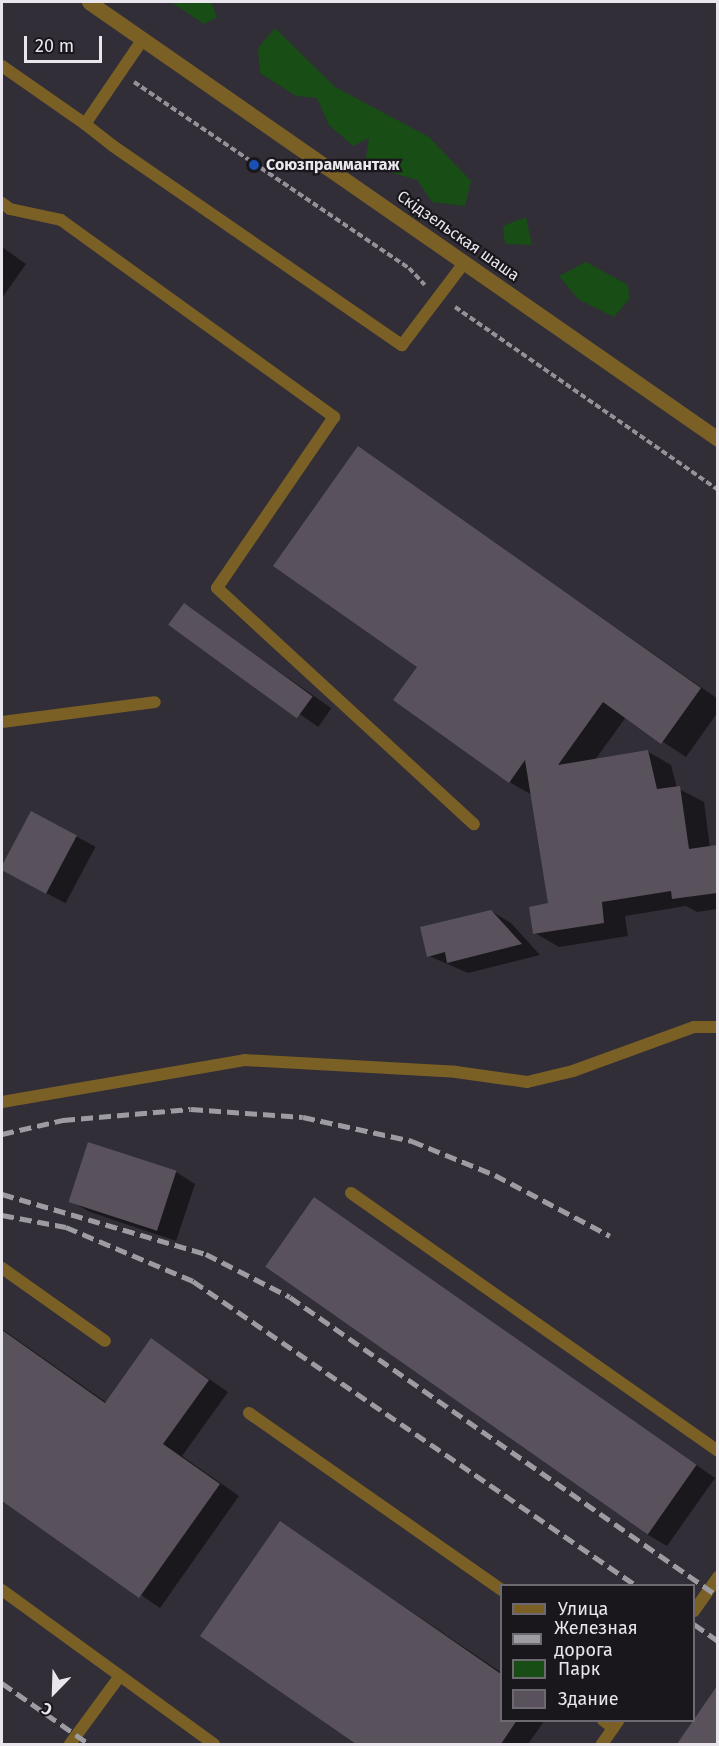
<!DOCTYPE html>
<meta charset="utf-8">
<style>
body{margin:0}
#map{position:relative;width:719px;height:1746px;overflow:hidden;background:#312e38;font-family:"Fira Sans",sans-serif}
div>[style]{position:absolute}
.green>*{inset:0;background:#184d15}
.shadow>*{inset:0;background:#0007;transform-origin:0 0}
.building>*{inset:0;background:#59525c;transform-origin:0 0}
.path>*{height:4px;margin-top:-2px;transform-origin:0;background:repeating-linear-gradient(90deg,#949199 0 6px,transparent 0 9px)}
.service>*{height:12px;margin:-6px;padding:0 6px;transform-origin:6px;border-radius:6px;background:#7b6025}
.tertiary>*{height:15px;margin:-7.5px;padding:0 7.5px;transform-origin:7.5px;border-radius:7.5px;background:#7b6025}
.rail>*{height:4.5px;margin-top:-2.25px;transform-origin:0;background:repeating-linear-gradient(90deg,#9e9ca3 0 12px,transparent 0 18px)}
.dots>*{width:16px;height:16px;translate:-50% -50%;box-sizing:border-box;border:3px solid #19171c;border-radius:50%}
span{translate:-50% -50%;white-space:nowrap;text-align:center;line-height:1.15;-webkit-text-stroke:4.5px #19171c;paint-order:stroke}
.poi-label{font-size:16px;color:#e9e7ed;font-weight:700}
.left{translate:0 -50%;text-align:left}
.street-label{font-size:16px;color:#e9e7ed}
.frame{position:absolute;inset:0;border:3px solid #e9e7ed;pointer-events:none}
.legend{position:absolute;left:500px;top:1584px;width:195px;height:138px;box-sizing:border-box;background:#19171c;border:2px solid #6c6a70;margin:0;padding:8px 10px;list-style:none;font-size:18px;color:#e9e7ed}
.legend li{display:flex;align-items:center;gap:12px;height:30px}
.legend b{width:30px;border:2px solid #6c6a70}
.north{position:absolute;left:24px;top:1662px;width:60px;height:60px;-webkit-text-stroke:4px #19171c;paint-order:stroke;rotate:203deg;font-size:16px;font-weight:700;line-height:24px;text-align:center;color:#e9e7ed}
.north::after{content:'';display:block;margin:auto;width:21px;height:27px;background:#e9e7ed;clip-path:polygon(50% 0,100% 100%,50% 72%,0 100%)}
.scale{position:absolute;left:24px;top:36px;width:78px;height:27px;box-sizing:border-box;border:3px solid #e9e7ed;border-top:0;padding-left:8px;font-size:18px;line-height:21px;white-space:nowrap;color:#e9e7ed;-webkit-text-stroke:4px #19171c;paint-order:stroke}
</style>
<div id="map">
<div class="green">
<i style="clip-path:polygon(171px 2px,211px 2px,217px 17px,204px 24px)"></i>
<i style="clip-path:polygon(275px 28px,335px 87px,429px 137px,471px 181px,465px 206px,432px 202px,417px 180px,365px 165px,369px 138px,353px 146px,329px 125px,317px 98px,296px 96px,260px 73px,258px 48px)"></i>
<i style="clip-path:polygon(526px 217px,532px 245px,505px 244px,503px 226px)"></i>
<i style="clip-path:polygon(586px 262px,628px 285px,629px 299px,614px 317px,578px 299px,559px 276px)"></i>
</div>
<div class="shadow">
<i style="clip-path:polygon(2px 247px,26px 264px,2px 298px)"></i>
<i style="clip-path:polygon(358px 448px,718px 699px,718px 712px,686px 757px,626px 717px,595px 760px,647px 751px,671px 765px,677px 788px,704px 802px,710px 848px,718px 847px,718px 909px,697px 912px,686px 906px,625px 916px,628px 936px,559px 947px,535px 933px,549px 905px,532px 795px,509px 782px,419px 667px)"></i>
<i style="left:184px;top:605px;width:180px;height:23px;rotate:35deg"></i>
<i style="left:32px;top:813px;width:72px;height:64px;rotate:28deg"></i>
<i style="clip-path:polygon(491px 911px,511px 923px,540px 955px,468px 973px,429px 956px)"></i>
<i style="clip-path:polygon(89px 1144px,176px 1172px,195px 1184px,176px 1241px,90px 1212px,70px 1201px)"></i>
<i style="clip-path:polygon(314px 1199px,715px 1478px,667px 1546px,648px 1535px)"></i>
<i style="clip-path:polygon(2px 1329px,107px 1403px,152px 1340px,228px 1392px,182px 1456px,239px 1496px,160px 1608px,2px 1499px)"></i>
<i style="clip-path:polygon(281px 1523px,502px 1673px,502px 1720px,545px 1720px,528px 1744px,358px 1744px,202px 1636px)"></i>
<i style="clip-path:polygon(718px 1689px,718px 1744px,679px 1744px)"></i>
</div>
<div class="building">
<i style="clip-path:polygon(358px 446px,701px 688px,661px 744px,603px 702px,558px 765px,648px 750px,657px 789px,680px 786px,689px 849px,717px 845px,717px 893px,672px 899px,671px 891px,602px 902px,604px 923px,533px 934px,529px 907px,548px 903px,525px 760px,509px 783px,393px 700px,417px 667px,273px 566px)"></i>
<i style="left:184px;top:603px;width:159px;height:27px;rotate:36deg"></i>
<i style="left:31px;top:811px;width:52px;height:66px;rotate:28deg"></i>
<i style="clip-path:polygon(491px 910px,522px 944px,447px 963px,445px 952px,427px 957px,420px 927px)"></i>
<i style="left:88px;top:1142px;width:93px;height:63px;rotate:18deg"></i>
<i style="left:314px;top:1197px;width:467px;height:85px;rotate:35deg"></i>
<i style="clip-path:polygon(2px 1330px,105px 1403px,151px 1338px,209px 1380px,163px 1444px,220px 1484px,139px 1598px,2px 1501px)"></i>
<i style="clip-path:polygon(280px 1521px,501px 1674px,501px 1720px,517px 1720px,501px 1744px,356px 1744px,200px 1636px)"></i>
<i style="clip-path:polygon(717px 1686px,717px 1744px,677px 1744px)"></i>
</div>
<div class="path">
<i style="left:134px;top:82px;width:332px;rotate:34.1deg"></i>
<i style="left:409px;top:268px;width:23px;rotate:47deg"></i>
<i style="left:455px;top:307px;width:320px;rotate:34.8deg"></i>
</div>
<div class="service">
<i style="left:143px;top:39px;width:103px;rotate:124.3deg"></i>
<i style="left:85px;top:124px;width:36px;rotate:38deg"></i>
<i style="left:113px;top:146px;width:351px;rotate:34.6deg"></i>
<i style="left:402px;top:345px;width:103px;rotate:-52.9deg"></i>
<i style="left:2px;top:66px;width:101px;rotate:34.9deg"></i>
<i style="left:2px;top:203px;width:10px;rotate:37deg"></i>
<i style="left:10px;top:209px;width:52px;rotate:12.2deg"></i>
<i style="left:61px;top:220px;width:337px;rotate:35.8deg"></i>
<i style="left:334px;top:417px;width:207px;rotate:124.4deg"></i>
<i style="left:217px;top:588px;width:349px;rotate:42.6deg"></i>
<i style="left:2px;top:722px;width:154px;rotate:-7.4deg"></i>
<i style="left:2px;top:1102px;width:246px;rotate:-9.8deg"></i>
<i style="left:244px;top:1060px;width:212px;rotate:3.2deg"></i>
<i style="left:456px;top:1072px;width:72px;rotate:8deg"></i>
<i style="left:527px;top:1082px;width:47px;rotate:-13.4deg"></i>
<i style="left:573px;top:1071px;width:129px;rotate:-20deg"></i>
<i style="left:694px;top:1027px;width:24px"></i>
<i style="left:351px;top:1193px;width:449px;rotate:35.1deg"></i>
<i style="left:2px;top:1268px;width:126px;rotate:35.3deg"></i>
<i style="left:249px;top:1413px;width:309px;rotate:35deg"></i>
<i style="left:2px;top:1590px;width:262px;rotate:36deg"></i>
<i style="left:694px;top:1611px;width:42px;rotate:-54.8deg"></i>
<i style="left:603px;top:1720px;width:13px;rotate:39deg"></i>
<i style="left:70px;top:1744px;width:84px;rotate:-53.7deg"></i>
<i style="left:602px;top:1744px;width:29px;rotate:-55deg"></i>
</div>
<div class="tertiary">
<i style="left:89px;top:2px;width:766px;rotate:34.79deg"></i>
</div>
<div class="rail">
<i style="left:2px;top:1134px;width:63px;rotate:-12.9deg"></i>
<i style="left:63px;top:1120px;width:128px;rotate:-4.9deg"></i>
<i style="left:191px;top:1109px;width:112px;rotate:4.1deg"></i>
<i style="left:303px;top:1117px;width:112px;rotate:12.4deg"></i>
<i style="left:412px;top:1141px;width:90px;rotate:22.3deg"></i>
<i style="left:495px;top:1175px;width:130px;rotate:27.9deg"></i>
<i style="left:2px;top:1194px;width:213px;rotate:16.4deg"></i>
<i style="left:206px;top:1254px;width:94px;rotate:27.1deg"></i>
<i style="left:290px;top:1297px;width:522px;rotate:34.94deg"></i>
<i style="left:2px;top:1215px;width:65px;rotate:10.6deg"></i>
<i style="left:66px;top:1227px;width:138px;rotate:23deg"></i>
<i style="left:193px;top:1281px;width:539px;rotate:34.49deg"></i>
<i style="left:694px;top:1624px;width:29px;rotate:35deg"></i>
<i style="left:2px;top:1683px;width:106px;rotate:35deg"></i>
</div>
<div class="dots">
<i style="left:254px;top:165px;background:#1a4fb4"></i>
</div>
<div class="poi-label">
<span class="left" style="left:266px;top:165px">Союзпраммантаж</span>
</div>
<div class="street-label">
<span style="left:458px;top:236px;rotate:35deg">Скідзельская шаша</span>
</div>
<div class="frame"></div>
<ul class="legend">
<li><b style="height:8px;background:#7b6025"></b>Улица</li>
<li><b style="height:8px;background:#9e9ca3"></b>Железная дорога</li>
<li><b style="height:16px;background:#184d15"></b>Парк</li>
<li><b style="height:16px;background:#59525c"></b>Здание</li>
</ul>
<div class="north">С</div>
<div class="scale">20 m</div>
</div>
